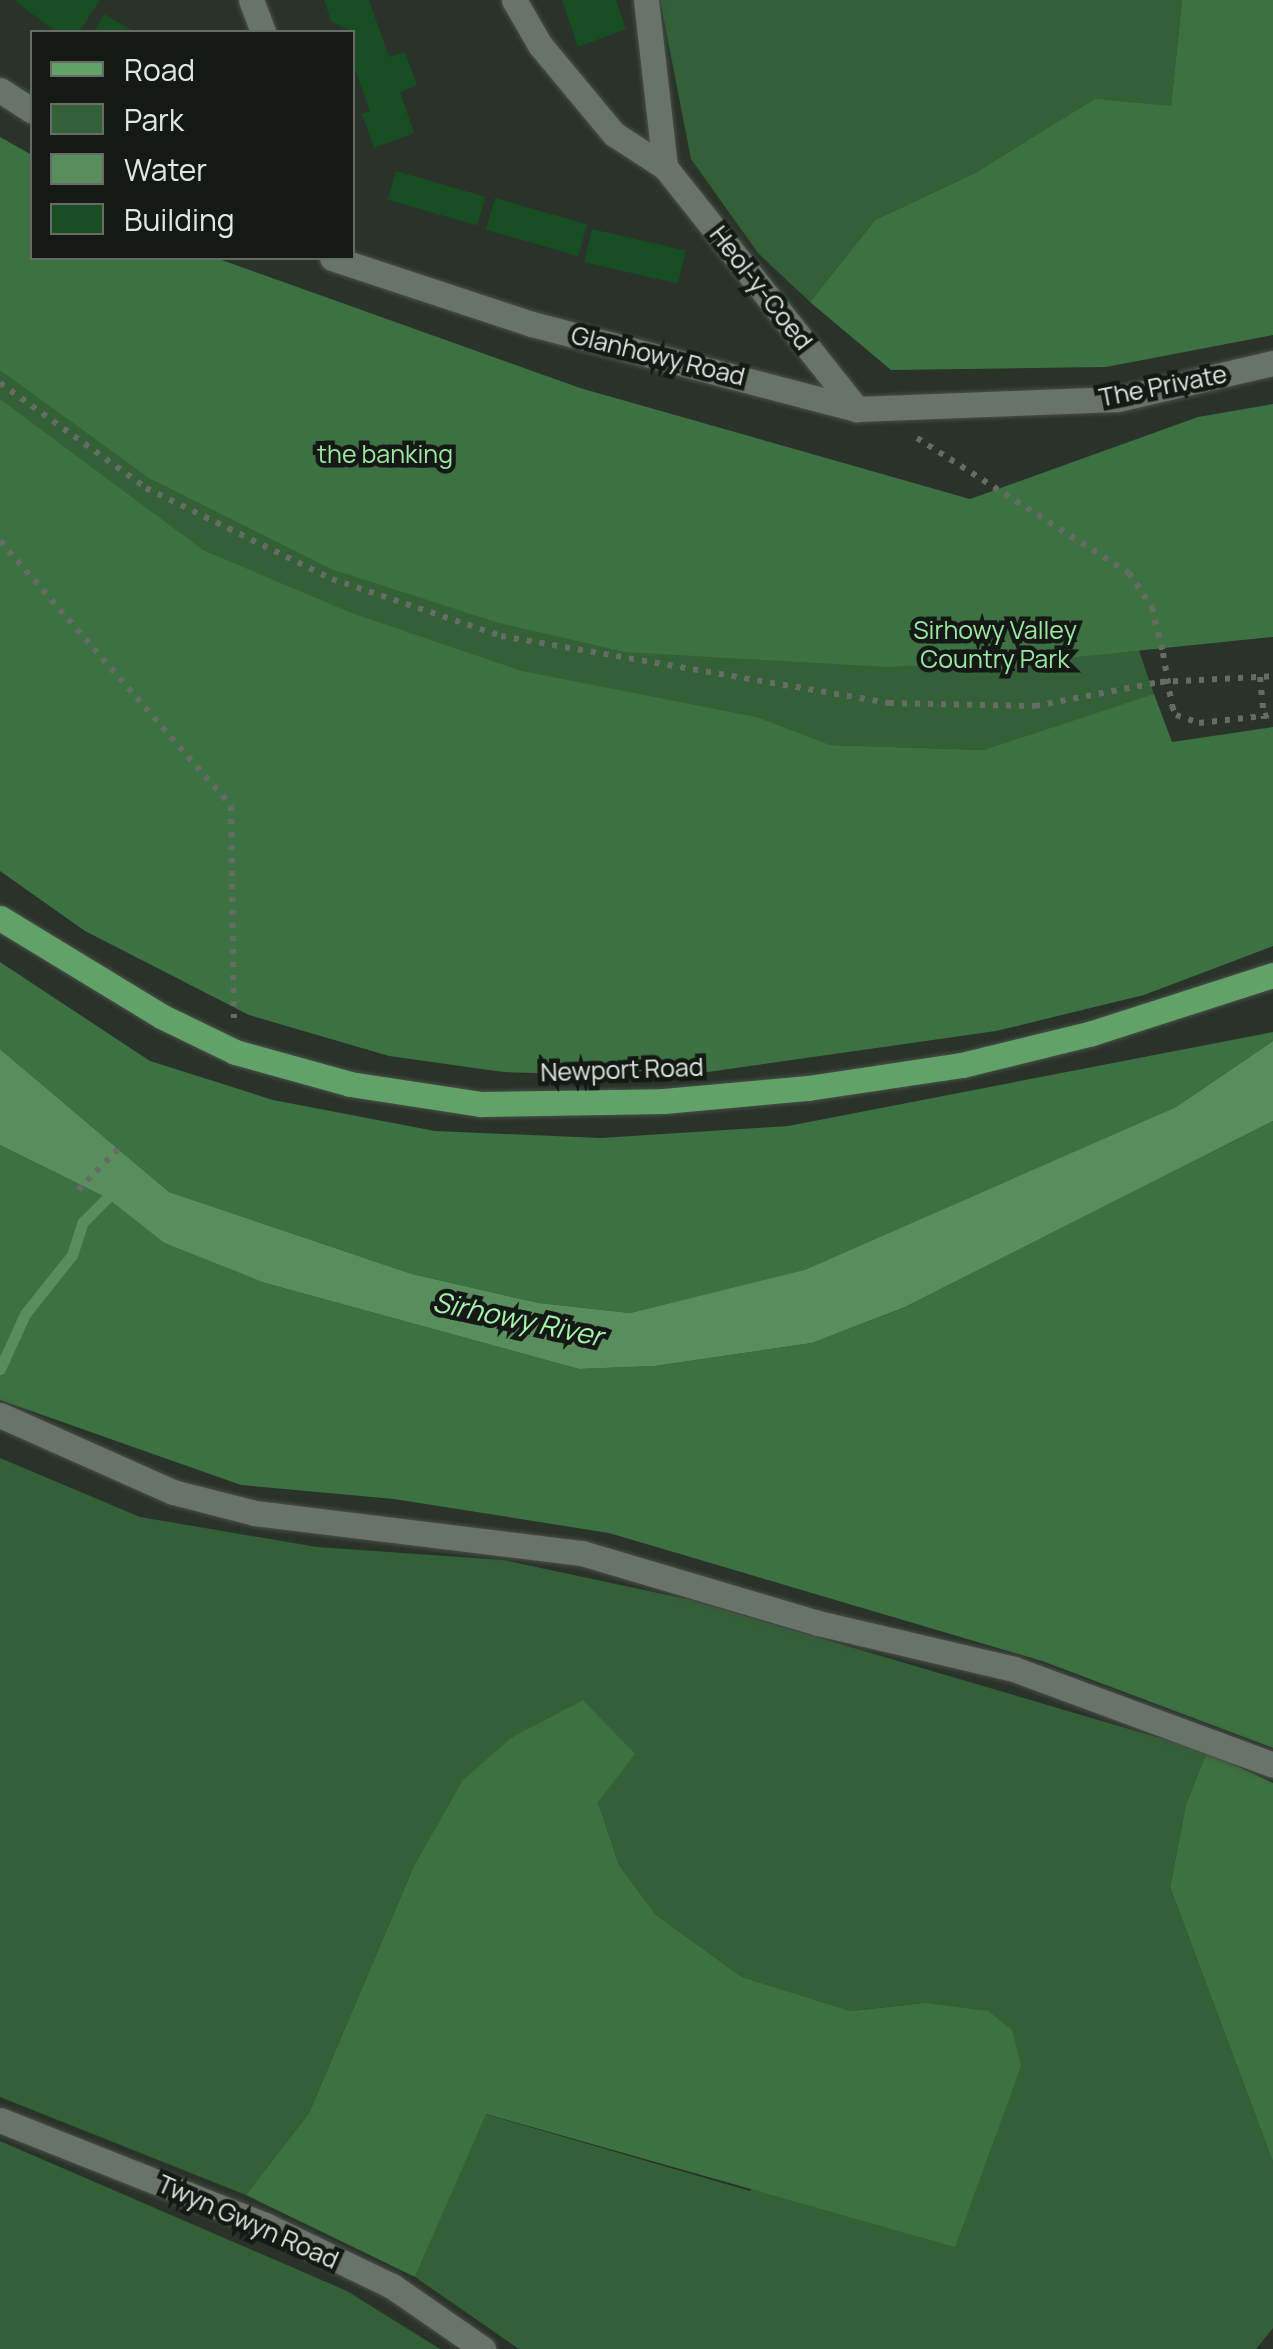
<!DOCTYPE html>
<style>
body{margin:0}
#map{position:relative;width:1273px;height:2349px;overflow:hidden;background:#293329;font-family:Manrope,sans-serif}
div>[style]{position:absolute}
.green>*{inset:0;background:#336037}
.forest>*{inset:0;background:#3d7042}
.water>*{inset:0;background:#598d5e}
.stream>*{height:11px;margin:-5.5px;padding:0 5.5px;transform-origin:5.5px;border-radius:5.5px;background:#598d5e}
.building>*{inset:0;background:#184d21;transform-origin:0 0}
.path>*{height:6px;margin-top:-3px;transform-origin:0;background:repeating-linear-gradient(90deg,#646d64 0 5px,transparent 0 13px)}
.roads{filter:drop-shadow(0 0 2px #475048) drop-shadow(0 0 2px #475048)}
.minor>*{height:25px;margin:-12.5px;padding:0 12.5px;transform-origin:12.5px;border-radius:12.5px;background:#697469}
.major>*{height:25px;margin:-12.5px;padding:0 12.5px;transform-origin:12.5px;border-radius:12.5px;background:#62a269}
.path-bridge>*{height:6px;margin-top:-3px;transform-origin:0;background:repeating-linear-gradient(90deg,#646d64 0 5px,transparent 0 13px)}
span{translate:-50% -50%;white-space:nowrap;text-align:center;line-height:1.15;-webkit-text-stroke:9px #151915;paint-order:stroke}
.street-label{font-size:25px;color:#e1e8e1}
.park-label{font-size:25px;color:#9ce7a2}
.water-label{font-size:28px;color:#a8f3ad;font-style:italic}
.legend{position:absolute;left:30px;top:30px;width:325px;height:230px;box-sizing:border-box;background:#151915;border:2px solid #676c67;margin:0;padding:12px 18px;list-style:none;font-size:30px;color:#e1e8e1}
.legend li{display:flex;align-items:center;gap:20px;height:50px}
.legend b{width:50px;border:2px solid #676c67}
</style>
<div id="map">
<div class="green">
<i style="clip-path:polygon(660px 0,1182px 0,1171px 107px,977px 172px,875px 220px,810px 302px,758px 253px,691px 159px)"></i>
<i style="clip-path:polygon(0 312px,1134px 636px,1159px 709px,984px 750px,830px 745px,401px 671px,0 449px)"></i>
<i style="clip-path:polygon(0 1458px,140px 1517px,317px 1547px,503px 1560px,691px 1600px,1207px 1752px,1186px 1804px,1170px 1887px,1273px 2162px,1273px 2328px,1256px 2349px,519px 2349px,415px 2277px,485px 2114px,750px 2191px,924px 2003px,851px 2011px,742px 1977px,656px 1915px,619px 1865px,598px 1802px,413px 1868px,309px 2113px,246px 2195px,0 2097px)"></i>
<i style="clip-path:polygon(0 2141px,347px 2291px,440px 2349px,0 2349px)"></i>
</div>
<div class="forest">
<i style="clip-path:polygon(1182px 0,1273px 0,1273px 335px,1106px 367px,891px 370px,810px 302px,875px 220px,977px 172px,1095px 99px,1171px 106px)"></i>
<i style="clip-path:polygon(0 137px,32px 155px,32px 258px,216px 258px,580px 388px,970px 499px,1198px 417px,1273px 404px,1273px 637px,1047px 660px,886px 667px,625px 652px,499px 623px,331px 569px,149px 478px,0 370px)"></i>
<i style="clip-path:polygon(0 399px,203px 550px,349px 612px,522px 671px,756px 717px,830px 745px,984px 750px,1154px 694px,1172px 742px,1273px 727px,1273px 946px,1144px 995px,996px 1031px,673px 1077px,503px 1072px,389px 1056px,249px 1015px,85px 931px,0 871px)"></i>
<i style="clip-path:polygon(0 962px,150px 1061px,273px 1100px,435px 1131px,601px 1138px,788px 1126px,1273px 1032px,1273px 1041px,1176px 1107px,805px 1271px,630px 1313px,539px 1303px,412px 1274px,169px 1192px,0 1049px)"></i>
<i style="clip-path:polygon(1273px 1121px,1273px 1748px,1042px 1661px,609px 1533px,394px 1499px,241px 1485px,0 1400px,0 1145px,107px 1198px,164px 1243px,265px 1283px,579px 1369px,655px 1366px,812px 1343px,905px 1307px)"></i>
<i style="clip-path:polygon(583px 1700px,635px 1754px,598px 1802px,619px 1865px,656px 1915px,742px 1977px,851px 2011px,924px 2003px,988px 2011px,1012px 2030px,1021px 2066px,955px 2247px,486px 2114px,415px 2277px,246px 2195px,309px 2113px,413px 1868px,463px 1780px,511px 1738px)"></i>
<i style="clip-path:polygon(1207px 1752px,1273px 1783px,1273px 2162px,1170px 1887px,1186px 1804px)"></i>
</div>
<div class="water">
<i style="clip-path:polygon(1273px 1041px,1273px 1121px,905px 1307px,812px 1343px,655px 1366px,579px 1369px,265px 1283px,164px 1243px,107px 1198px,0 1145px,0 1049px,169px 1192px,412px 1274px,539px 1303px,630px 1313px,805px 1270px,1176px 1107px)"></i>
</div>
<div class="stream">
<i style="left:0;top:1369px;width:60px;rotate:-65.6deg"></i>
<i style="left:25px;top:1314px;width:75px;rotate:-51.5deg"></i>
<i style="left:72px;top:1255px;width:35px;rotate:-72deg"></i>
<i style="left:83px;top:1222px;width:45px;rotate:-45deg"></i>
</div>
<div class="building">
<i style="clip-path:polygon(14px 0,100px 0,79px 32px,56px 32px)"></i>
<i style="clip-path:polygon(324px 0,369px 0,389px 57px,405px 52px,417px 85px,400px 92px,414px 133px,374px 148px,362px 114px,370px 111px,352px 61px,352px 32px,331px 21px)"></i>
<i style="clip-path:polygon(562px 0,616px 0,626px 29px,578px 47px)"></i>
<i style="clip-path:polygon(104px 14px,135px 32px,94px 32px)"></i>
<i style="left:396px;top:171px;width:93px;height:30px;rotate:16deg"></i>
<i style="left:495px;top:198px;width:96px;height:33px;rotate:16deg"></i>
<i style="left:592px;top:229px;width:96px;height:34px;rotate:13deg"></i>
</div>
<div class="path">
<i style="left:0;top:383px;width:180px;rotate:35.7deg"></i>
<i style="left:146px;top:488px;width:207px;rotate:26.1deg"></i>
<i style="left:332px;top:579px;width:178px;rotate:18.6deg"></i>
<i style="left:501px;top:636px;width:394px;rotate:9.8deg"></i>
<i style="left:889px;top:703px;width:146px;rotate:1.2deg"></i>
<i style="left:1035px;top:706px;width:127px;rotate:-10.9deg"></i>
<i style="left:1160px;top:682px;width:113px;rotate:-3deg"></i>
<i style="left:917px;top:438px;width:251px;rotate:32.5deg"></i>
<i style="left:1129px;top:573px;width:41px;rotate:55.9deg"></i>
<i style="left:1152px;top:607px;width:47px;rotate:76.6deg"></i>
<i style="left:0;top:541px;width:352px;rotate:48.9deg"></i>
<i style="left:231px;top:806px;width:212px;rotate:89.2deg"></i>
<i style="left:1260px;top:677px;width:42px;rotate:84.6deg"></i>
<i style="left:1172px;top:706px;width:10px;rotate:66deg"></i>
<i style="left:1176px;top:715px;width:24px;rotate:19deg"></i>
<i style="left:1199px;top:723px;width:74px;rotate:-6.2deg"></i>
<i style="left:78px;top:1190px;width:60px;rotate:-45.7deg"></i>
</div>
<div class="roads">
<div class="minor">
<i style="left:251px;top:0;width:34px;rotate:69deg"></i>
<i style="left:514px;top:0;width:52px;rotate:60deg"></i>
<i style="left:540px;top:45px;width:116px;rotate:50.3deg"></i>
<i style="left:614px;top:134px;width:61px;rotate:32.9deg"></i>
<i style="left:665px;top:167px;width:309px;rotate:51.6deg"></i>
<i style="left:646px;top:0;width:168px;rotate:83.5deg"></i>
<i style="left:0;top:90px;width:38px;rotate:33deg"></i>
<i style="left:332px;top:258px;width:211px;rotate:18.3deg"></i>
<i style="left:532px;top:324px;width:336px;rotate:14.7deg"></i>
<i style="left:857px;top:409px;width:261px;rotate:-2.2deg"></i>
<i style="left:1118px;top:399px;width:159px;rotate:-13.1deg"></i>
<i style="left:0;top:1415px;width:189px;rotate:24deg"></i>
<i style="left:173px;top:1492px;width:85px;rotate:14.4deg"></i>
<i style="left:255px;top:1513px;width:329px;rotate:7deg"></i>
<i style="left:582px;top:1553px;width:246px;rotate:16.5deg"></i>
<i style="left:818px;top:1623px;width:201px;rotate:13.2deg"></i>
<i style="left:1014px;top:1669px;width:276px;rotate:20.3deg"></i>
<i style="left:0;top:2120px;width:285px;rotate:21.6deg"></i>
<i style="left:265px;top:2225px;width:141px;rotate:25.7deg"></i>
<i style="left:392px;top:2286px;width:111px;rotate:34.7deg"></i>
</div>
<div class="major">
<i style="left:0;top:918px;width:188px;rotate:31.3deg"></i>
<i style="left:161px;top:1016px;width:82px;rotate:25.9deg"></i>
<i style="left:235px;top:1052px;width:119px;rotate:15.5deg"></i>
<i style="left:350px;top:1084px;width:133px;rotate:8.7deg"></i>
<i style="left:481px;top:1104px;width:183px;rotate:-0.9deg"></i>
<i style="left:664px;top:1101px;width:145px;rotate:-5.2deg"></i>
<i style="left:808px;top:1088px;width:156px;rotate:-8.5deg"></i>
<i style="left:962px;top:1065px;width:134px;rotate:-13.8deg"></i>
<i style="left:1092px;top:1033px;width:190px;rotate:-17.8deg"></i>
</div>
</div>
<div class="path-bridge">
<i style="left:1163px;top:653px;width:54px;rotate:80.4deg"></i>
</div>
<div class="street-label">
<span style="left:761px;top:288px;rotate:52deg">Heol-y-Coed</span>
<span style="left:658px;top:356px;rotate:14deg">Glanhowy Road</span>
<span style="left:1163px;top:386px;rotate:-11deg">The Private</span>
<span style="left:622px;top:1070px;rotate:-2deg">Newport Road</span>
<span style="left:248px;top:2222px;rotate:24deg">Twyn Gwyn Road</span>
</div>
<div class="park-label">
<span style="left:385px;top:454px">the banking</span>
<span style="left:995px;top:645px">Sirhowy Valley<br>Country Park</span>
</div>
<div class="water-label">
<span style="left:518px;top:1318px;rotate:12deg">Sirhowy River</span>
</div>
<ul class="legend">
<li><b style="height:12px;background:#62a269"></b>Road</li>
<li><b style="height:28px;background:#336037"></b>Park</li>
<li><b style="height:28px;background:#598d5e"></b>Water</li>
<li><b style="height:28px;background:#184d21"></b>Building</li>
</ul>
</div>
